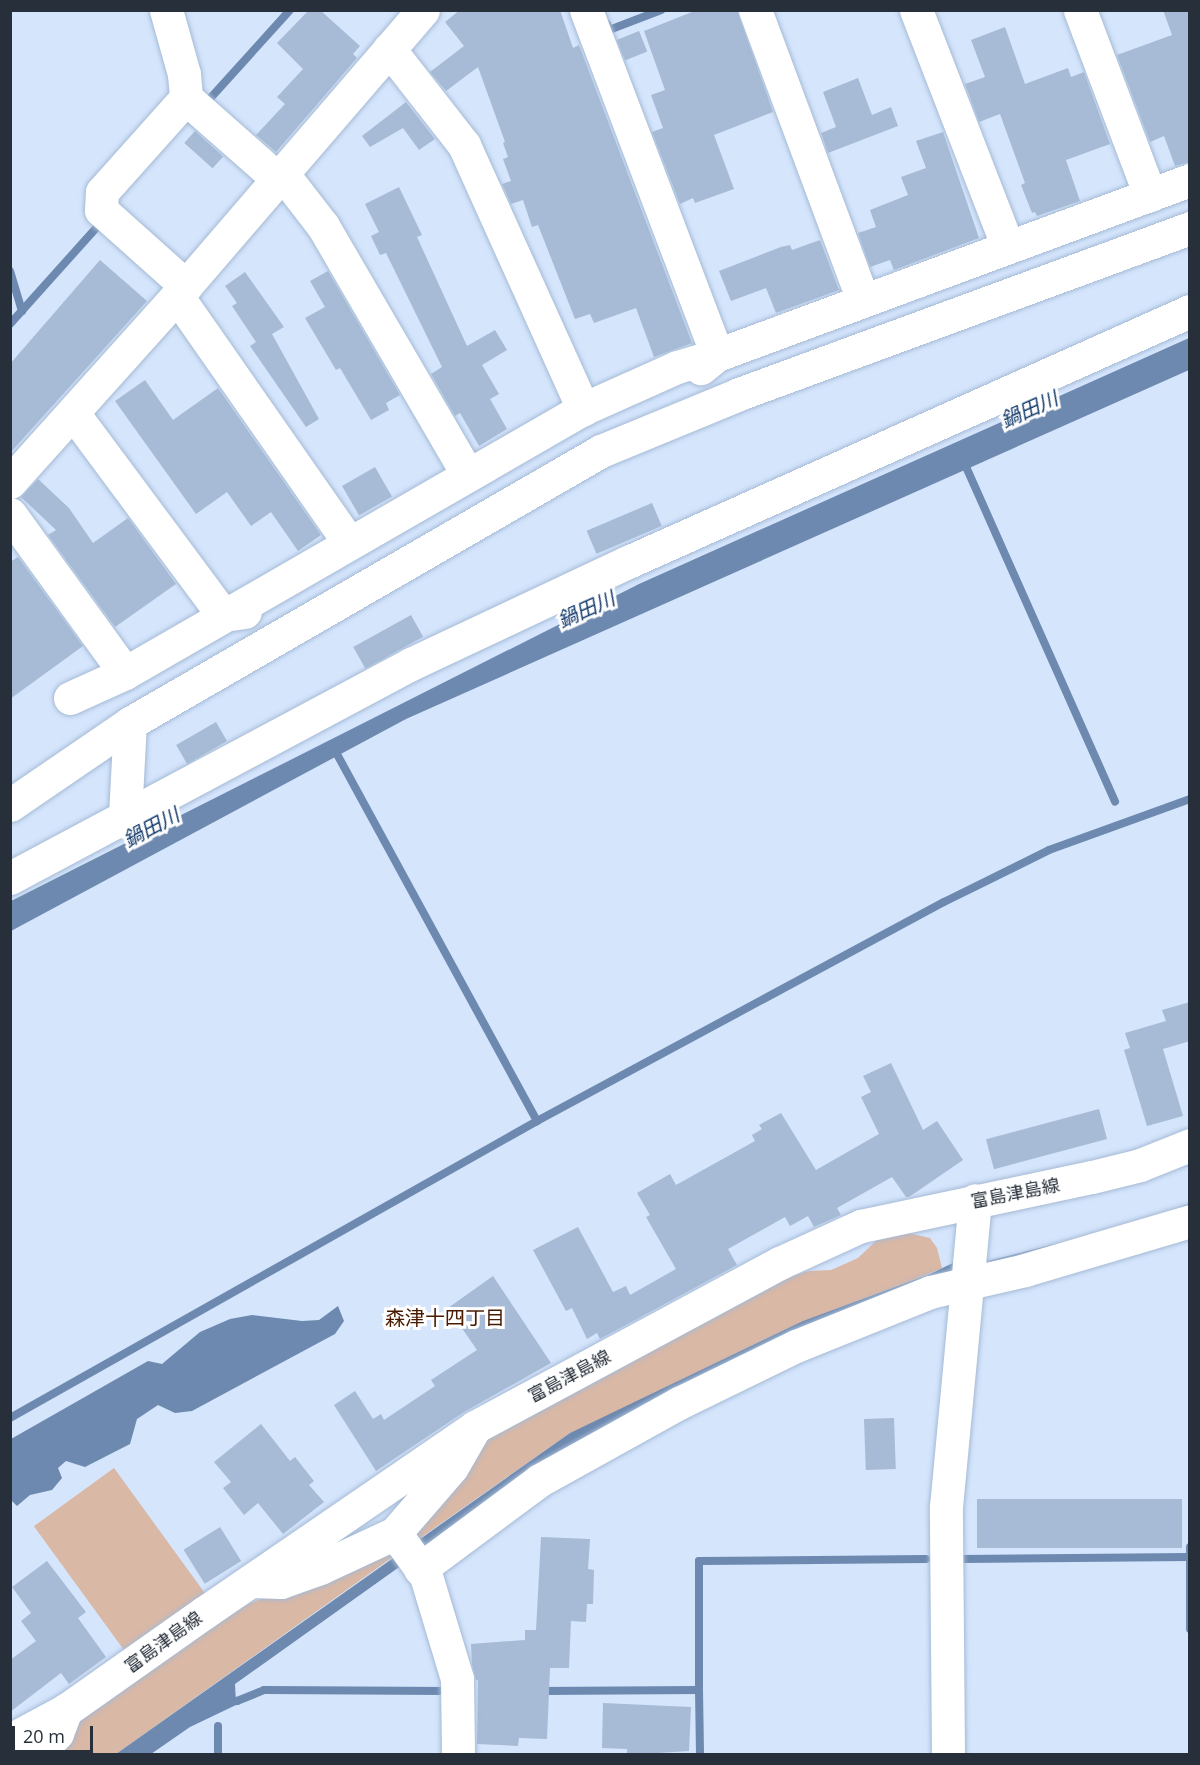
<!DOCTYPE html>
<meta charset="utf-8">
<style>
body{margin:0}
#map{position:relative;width:1200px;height:1765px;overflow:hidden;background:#d4e5fc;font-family:"Open Sans","Noto Sans JP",sans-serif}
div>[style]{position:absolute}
.green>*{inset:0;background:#d9b8a6;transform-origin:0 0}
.water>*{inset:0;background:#6d89af}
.stream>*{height:8px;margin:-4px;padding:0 4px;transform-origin:4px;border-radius:4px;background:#6d89af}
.building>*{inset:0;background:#a7bbd6;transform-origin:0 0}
.roads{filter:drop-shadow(0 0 2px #a6bad5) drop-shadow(0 0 2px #a6bad5)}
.minor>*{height:33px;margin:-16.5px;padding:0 16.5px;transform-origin:16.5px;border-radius:16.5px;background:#fff}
.major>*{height:33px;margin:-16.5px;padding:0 16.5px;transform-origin:16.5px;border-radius:16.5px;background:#fff}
span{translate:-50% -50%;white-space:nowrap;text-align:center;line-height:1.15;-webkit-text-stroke:6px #fff;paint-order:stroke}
.street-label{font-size:18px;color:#272f3a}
.water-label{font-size:20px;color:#133a6b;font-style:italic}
.neighbourhood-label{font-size:20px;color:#481a00}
.frame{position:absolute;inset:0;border:12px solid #272f3a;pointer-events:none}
.scale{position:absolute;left:12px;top:1726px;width:81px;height:27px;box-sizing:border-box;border:3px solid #272f3a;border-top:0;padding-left:8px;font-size:18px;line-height:21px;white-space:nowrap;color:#272f3a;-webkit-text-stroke:4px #fff;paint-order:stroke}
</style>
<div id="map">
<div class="green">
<i style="clip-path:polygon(904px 1232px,930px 1238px,937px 1248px,942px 1268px,570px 1433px,416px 1541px,416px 1517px,484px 1441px,584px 1383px,785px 1278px,809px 1271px,831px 1270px,858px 1258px,881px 1236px)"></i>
<i style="left:114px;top:1468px;width:159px;height:99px;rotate:54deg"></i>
<i style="clip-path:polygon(385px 1547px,397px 1554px,116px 1754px,46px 1754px,86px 1711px,234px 1610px)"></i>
</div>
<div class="water">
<i style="clip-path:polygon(1189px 338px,1189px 370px,406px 719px,11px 931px,11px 901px,639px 584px)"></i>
<i style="clip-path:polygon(1189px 1204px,1189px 1214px,952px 1277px,402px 1565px,235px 1684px,236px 1705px,190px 1727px,151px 1754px,116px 1754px,570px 1433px,803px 1321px,928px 1275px,955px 1262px,984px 1262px,1122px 1227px)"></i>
<i style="clip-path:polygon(338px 1306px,344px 1321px,335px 1334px,192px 1411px,175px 1413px,158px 1405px,137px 1419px,130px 1444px,85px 1467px,66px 1461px,58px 1468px,62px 1478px,52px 1490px,30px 1495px,17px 1506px,11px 1500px,11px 1439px,148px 1361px,162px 1364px,200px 1332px,230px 1319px,252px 1315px,302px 1321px,319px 1320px)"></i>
</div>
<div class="stream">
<i style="left:607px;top:24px;width:6px;rotate:72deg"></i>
<i style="left:609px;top:30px;width:56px;rotate:-21deg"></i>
<i style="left:206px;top:103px;width:125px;rotate:-47.9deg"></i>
<i style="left:10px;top:271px;width:42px;rotate:73.3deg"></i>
<i style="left:10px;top:324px;width:130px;rotate:-48.1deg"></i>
<i style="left:967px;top:469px;width:364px;rotate:66deg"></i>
<i style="left:338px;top:756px;width:416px;rotate:61.4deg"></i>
<i style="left:10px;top:1418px;width:605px;rotate:-29.4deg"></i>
<i style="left:537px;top:1121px;width:462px;rotate:-28.3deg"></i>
<i style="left:944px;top:902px;width:117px;rotate:-26.3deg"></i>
<i style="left:1049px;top:850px;width:150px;rotate:-19.9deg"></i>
<i style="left:1190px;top:1547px;width:82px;rotate:90deg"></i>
<i style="left:961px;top:1559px;width:229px;rotate:-0.5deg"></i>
<i style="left:699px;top:1690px;width:64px;rotate:89.1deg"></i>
<i style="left:540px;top:1691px;width:159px;rotate:-0.4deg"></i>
<i style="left:699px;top:1690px;width:129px;rotate:-90deg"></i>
<i style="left:699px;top:1561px;width:227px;rotate:-0.5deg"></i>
<i style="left:228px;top:1699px;width:9px;rotate:13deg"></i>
<i style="left:237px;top:1701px;width:29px;rotate:-22deg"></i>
<i style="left:264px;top:1690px;width:183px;rotate:0.3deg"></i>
<i style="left:218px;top:1726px;width:28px;rotate:90deg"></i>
</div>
<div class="building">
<i style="clip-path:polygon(309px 10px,320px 10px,360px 46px,353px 54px,357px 58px,276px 152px,256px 135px,285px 104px,277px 97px,303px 69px,277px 43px)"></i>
<i style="clip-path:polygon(460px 10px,560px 10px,573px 48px,579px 45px,692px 343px,654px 357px,636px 308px,594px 323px,590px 314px,575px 319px,538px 225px,532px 227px,523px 200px,511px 204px,502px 184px,511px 181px,503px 159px,508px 157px,503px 143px,505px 142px,478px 67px,446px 91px,430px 72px,464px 46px,445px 22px)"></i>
<i style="clip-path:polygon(697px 10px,737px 10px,773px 112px,714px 135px,734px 189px,695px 203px,693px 198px,680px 204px,652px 132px,663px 128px,651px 95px,665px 90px,644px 31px)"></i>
<i style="clip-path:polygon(1163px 10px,1190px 10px,1190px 162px,1175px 166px,1164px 136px,1150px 142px,1117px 55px,1172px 35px)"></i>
<i style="clip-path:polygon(1005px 27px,1025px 84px,1068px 68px,1071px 77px,1084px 72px,1110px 144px,1066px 160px,1080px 201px,1037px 216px,1035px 212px,1032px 213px,1021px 185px,1025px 183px,1000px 114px,979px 122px,965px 84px,985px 77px,971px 40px)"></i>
<i style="left:639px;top:31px;width:22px;height:24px;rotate:68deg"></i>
<i style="clip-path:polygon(858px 78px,872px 115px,891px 107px,898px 126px,828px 153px,821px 133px,836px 127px,823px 92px)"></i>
<i style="clip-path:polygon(406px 102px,435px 139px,419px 150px,403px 128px,370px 147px,362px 136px)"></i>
<i style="left:195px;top:131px;width:38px;height:16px;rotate:42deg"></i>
<i style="clip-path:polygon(943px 132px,979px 238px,894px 270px,890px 260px,870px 267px,858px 233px,876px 227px,870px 210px,908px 195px,901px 177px,926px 168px,916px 141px)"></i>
<i style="clip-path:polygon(399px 187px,422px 235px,417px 237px,467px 346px,495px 330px,507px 350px,482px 365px,499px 394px,490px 399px,507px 429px,479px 446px,460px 413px,455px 416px,431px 374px,442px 367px,386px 253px,380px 255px,371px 236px,379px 232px,365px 204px)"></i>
<i style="clip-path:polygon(820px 240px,839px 290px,776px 313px,766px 288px,731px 301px,719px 271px,781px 247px,790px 245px,792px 250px)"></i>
<i style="clip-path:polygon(100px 260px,147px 301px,10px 453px,10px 364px)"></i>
<i style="clip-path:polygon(328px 271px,400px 395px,386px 403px,389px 410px,371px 420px,340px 368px,336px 370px,305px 318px,325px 307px,310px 281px)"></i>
<i style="clip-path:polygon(245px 272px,284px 327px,272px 334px,319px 419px,306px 427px,250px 346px,256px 342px,232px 306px,237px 303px,225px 286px)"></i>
<i style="clip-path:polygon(145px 380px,173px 420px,218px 388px,321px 535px,298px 551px,271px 512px,251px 526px,227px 492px,196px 514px,115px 401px)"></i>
<i style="left:375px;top:467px;width:34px;height:38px;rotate:60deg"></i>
<i style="clip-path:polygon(38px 479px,69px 508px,93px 543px,128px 518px,176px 584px,115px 627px,48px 535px,56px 530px,21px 497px)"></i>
<i style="left:652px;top:503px;width:25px;height:71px;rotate:67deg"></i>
<i style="clip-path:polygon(18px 557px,83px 646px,10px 699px,10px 562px)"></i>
<i style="left:411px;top:615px;width:25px;height:66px;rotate:61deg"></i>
<i style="left:216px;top:722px;width:22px;height:46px;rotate:60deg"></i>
<i style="clip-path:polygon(1190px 1002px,1190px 1041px,1163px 1049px,1183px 1116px,1147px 1126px,1124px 1050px,1130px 1048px,1125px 1033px,1166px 1021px,1162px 1010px)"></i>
<i style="clip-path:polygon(891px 1063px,923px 1130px,937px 1121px,963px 1160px,909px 1197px,906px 1197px,892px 1177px,837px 1208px,841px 1215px,814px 1227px,808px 1216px,790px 1226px,785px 1217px,728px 1249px,737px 1265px,600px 1339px,597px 1333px,587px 1339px,572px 1308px,566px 1311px,533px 1250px,578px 1227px,613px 1292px,626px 1286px,630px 1295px,676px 1269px,646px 1217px,650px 1215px,637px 1193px,670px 1174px,676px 1185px,755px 1141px,752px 1135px,762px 1129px,759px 1125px,781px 1113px,816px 1170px,879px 1134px,861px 1097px,871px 1092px,863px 1076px)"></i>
<i style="left:1099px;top:1109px;width:31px;height:117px;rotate:75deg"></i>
<i style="clip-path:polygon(493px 1276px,551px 1363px,464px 1412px,376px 1471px,334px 1405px,355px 1391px,373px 1419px,381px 1414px,384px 1420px,435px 1386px,431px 1380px,477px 1350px,448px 1308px)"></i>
<i style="left:894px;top:1418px;width:51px;height:30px;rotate:88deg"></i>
<i style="clip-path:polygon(261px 1424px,290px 1461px,295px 1457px,314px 1481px,309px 1485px,324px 1502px,283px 1534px,258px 1503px,244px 1515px,223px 1488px,231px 1482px,214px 1462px)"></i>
<i style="left:1182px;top:1499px;width:49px;height:205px;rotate:90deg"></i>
<i style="left:220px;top:1527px;width:40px;height:43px;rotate:58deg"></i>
<i style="clip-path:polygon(541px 1537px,590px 1539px,588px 1569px,594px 1570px,593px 1604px,587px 1604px,586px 1622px,571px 1621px,569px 1668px,550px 1668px,547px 1739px,519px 1738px,518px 1746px,477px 1744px,478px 1680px,476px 1680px,472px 1665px,471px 1644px,525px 1640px,525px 1630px,536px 1630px)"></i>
<i style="clip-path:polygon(47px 1561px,86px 1612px,78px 1618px,106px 1657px,69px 1684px,61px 1673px,10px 1712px,10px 1660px,36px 1641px,21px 1621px,31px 1613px,12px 1587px)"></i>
<i style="clip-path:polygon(603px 1703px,691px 1707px,689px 1751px,627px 1755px,627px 1749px,602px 1748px)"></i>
</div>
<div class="roads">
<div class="minor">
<i style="left:166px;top:10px;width:66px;rotate:74.3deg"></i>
<i style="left:184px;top:74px;width:24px;rotate:85deg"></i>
<i style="left:186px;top:98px;width:123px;rotate:41.4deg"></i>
<i style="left:586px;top:10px;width:369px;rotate:69.2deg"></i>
<i style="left:717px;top:355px;width:21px;rotate:141deg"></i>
<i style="left:755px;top:10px;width:310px;rotate:69.6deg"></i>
<i style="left:916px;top:10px;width:254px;rotate:68.8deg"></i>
<i style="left:1080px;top:10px;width:198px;rotate:69.3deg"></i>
<i style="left:389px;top:49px;width:122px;rotate:52deg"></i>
<i style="left:464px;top:145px;width:290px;rotate:65.7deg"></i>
<i style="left:282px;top:173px;width:67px;rotate:52.3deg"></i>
<i style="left:323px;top:226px;width:288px;rotate:59.8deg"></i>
<i style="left:186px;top:286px;width:114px;rotate:-138.2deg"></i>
<i style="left:101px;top:210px;width:18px;rotate:-87deg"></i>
<i style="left:102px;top:192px;width:126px;rotate:-48.2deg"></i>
<i style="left:177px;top:296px;width:301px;rotate:55.1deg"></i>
<i style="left:73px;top:413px;width:252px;rotate:53.4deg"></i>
<i style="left:223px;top:615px;width:22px;rotate:-8deg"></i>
<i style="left:10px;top:482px;width:250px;rotate:-48.1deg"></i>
<i style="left:177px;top:296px;width:377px;rotate:-49.3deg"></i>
<i style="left:10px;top:514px;width:196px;rotate:54.1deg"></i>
<i style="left:70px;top:698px;width:60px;rotate:-24.4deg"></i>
<i style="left:125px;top:673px;width:529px;rotate:-29.96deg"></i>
<i style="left:583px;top:409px;width:103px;rotate:-24.1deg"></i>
<i style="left:677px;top:367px;width:42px;rotate:-16.7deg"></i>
<i style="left:717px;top:355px;width:504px;rotate:-20.3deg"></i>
<i style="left:10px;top:805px;width:145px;rotate:-34.3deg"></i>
<i style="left:130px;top:723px;width:544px;rotate:-30.01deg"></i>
<i style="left:601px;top:451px;width:149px;rotate:-22.4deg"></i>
<i style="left:739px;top:394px;width:481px;rotate:-20.2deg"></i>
<i style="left:125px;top:815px;width:92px;rotate:-86.9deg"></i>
<i style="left:10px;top:878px;width:455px;rotate:-28.1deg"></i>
<i style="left:411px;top:664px;width:240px;rotate:-25.2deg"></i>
<i style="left:628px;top:562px;width:616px;rotate:-24.07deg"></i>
<i style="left:395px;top:1533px;width:87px;rotate:-49.2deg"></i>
<i style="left:452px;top:1467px;width:46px;rotate:-60.1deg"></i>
<i style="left:420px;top:1569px;width:149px;rotate:-36.6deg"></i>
<i style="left:540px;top:1480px;width:159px;rotate:-29deg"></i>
<i style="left:679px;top:1403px;width:130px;rotate:-26deg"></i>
<i style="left:796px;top:1346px;width:144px;rotate:-21.9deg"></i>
<i style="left:930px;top:1292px;width:98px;rotate:-13deg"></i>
<i style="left:1025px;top:1270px;width:172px;rotate:-16.5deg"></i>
<i style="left:251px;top:1581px;width:30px;rotate:2deg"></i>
<i style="left:281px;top:1582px;width:41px;rotate:-19.7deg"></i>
<i style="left:320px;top:1568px;width:83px;rotate:-25deg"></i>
<i style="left:395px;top:1533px;width:53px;rotate:54.2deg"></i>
<i style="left:426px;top:1576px;width:108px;rotate:73.2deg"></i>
<i style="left:457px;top:1679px;width:75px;rotate:89.2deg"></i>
<i style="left:37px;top:1754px;width:29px;rotate:-46deg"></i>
<i style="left:57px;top:1733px;width:25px;rotate:-69deg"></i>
<i style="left:948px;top:1754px;width:247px;rotate:-90.5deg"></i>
<i style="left:946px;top:1507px;width:308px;rotate:-84.6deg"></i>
</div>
<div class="major">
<i style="left:10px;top:1740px;width:64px;rotate:-28.2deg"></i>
<i style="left:66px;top:1710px;width:170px;rotate:-35.2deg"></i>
<i style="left:205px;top:1612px;width:327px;rotate:-34.4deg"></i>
<i style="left:475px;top:1427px;width:346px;rotate:-28.3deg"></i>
<i style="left:780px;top:1263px;width:89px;rotate:-24.6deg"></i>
<i style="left:861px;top:1226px;width:236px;rotate:-12deg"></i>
<i style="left:1092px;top:1177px;width:49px;rotate:-14deg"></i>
<i style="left:1140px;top:1165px;width:54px;rotate:-21.8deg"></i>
</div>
</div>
<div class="street-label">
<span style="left:1015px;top:1193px;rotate:-11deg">富島津島線</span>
<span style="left:569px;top:1376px;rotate:-28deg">富島津島線</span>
<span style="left:163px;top:1642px;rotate:-36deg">富島津島線</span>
</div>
<div class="water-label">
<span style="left:1029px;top:409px;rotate:-24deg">鍋田川</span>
<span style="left:586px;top:609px;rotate:-24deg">鍋田川</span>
<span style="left:151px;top:827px;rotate:-28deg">鍋田川</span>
</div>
<div class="neighbourhood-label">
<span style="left:445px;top:1317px">森津十四丁目</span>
</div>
<div class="frame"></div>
<div class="scale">20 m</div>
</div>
